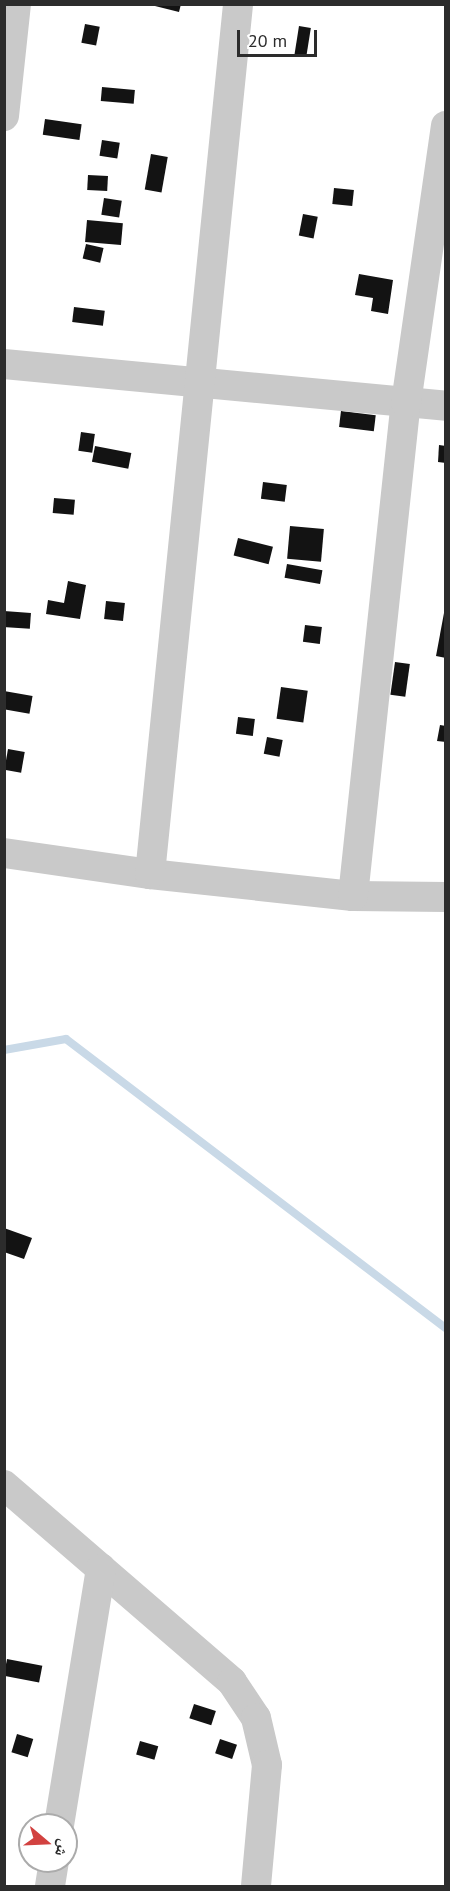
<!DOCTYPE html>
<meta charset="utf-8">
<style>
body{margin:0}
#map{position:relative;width:450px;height:1891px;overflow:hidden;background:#fff;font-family:"PT Sans","Noto Naskh Arabic",sans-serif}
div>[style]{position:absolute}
.stream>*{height:8px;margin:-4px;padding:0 4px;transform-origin:4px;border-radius:4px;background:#c9d9e7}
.building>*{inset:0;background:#131313;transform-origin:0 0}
.minor>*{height:30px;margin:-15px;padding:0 15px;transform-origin:15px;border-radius:15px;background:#c9c9c9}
span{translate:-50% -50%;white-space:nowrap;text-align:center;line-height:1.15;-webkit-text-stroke:6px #fff;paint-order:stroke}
.frame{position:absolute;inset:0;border:6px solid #2c2c2c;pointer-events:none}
.north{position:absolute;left:18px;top:1813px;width:60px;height:60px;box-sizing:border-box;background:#fff;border:2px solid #ababab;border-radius:50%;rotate:109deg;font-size:16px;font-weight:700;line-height:24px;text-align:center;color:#2c2c2c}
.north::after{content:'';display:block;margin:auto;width:21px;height:27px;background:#d24240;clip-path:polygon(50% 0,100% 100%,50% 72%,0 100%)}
.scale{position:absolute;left:237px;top:30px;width:80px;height:27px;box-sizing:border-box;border:3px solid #2c2c2c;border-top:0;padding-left:8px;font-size:18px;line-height:21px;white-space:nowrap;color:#2c2c2c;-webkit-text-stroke:4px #fff;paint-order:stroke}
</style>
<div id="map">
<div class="stream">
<i style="left:4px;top:1050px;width:63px;rotate:-10.1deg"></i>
<i style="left:66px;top:1039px;width:477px;rotate:37.3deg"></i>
</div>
<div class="building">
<i style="clip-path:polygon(147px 4px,181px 4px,179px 12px)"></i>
<i style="left:85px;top:24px;width:15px;height:19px;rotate:11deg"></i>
<i style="left:299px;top:26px;width:12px;height:29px;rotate:9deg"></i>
<i style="left:102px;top:87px;width:33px;height:14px;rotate:5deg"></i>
<i style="left:45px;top:119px;width:37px;height:16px;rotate:8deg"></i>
<i style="left:102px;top:140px;width:18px;height:16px;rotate:9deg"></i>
<i style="left:151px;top:154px;width:17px;height:36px;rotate:10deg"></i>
<i style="left:88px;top:175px;width:20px;height:15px;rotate:3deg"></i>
<i style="left:334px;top:188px;width:20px;height:16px;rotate:6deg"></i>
<i style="left:104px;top:198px;width:18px;height:17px;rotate:9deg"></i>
<i style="left:303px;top:214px;width:15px;height:22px;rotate:11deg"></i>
<i style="left:87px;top:220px;width:36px;height:22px;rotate:5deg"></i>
<i style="left:86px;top:244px;width:18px;height:15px;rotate:13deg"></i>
<i style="clip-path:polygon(359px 274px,393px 280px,388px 314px,371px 311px,373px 298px,355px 295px)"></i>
<i style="left:74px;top:307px;width:31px;height:15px;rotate:7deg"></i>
<i style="left:341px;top:411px;width:35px;height:16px;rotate:7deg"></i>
<i style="left:81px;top:432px;width:14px;height:19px;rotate:8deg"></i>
<i style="clip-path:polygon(439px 445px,446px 446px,446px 463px,438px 462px)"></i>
<i style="left:95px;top:446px;width:37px;height:16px;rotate:11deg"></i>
<i style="left:263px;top:482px;width:24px;height:17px;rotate:7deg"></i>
<i style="left:54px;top:498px;width:21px;height:15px;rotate:5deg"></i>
<i style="left:290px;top:526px;width:34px;height:33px;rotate:5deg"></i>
<i style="left:238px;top:538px;width:36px;height:18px;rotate:14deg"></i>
<i style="left:287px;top:564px;width:36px;height:14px;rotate:10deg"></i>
<i style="clip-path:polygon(68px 581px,86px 585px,80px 619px,46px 614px,48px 600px,64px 603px)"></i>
<i style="left:106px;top:601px;width:19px;height:18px;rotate:6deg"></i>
<i style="left:4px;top:611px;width:27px;height:16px;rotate:4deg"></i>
<i style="clip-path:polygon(444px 613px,446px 613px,446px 658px,436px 656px)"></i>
<i style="left:305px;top:625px;width:17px;height:17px;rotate:7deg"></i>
<i style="left:395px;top:662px;width:15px;height:33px;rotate:8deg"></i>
<i style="left:281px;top:687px;width:27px;height:32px;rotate:8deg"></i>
<i style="left:4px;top:691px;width:29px;height:18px;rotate:10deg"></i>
<i style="left:238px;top:717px;width:17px;height:17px;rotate:7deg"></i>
<i style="clip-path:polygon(440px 725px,446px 726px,446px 742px,437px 741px)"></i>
<i style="left:267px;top:737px;width:16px;height:17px;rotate:11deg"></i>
<i style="left:8px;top:749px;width:17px;height:21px;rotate:10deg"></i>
<i style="clip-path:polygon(4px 1228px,32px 1238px,24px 1259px,4px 1252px)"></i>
<i style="left:7px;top:1659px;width:36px;height:17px;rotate:11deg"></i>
<i style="left:194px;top:1704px;width:23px;height:15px;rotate:18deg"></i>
<i style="left:17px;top:1734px;width:17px;height:19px;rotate:17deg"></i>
<i style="left:220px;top:1739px;width:18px;height:15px;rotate:19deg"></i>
<i style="left:140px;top:1741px;width:19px;height:14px;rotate:16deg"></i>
</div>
<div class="minor">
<i style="left:4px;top:116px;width:113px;rotate:-83.9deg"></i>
<i style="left:4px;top:364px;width:444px;rotate:5.4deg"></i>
<i style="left:4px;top:853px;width:148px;rotate:8.2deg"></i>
<i style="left:150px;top:874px;width:204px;rotate:6.2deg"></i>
<i style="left:353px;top:896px;width:93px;rotate:0.6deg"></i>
<i style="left:150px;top:874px;width:874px;rotate:-84.22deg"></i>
<i style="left:353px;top:896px;width:496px;rotate:-83.9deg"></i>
<i style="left:406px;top:403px;width:280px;rotate:-81.8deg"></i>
<i style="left:4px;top:1485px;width:301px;rotate:40.8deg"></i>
<i style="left:232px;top:1682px;width:43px;rotate:56.3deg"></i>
<i style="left:256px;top:1718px;width:48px;rotate:76.8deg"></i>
<i style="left:267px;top:1765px;width:121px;rotate:95.2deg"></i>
<i style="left:59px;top:1825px;width:260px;rotate:-80.7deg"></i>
<i style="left:50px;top:1886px;width:25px;rotate:-81deg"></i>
</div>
<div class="frame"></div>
<div class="north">ش</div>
<div class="scale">20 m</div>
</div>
